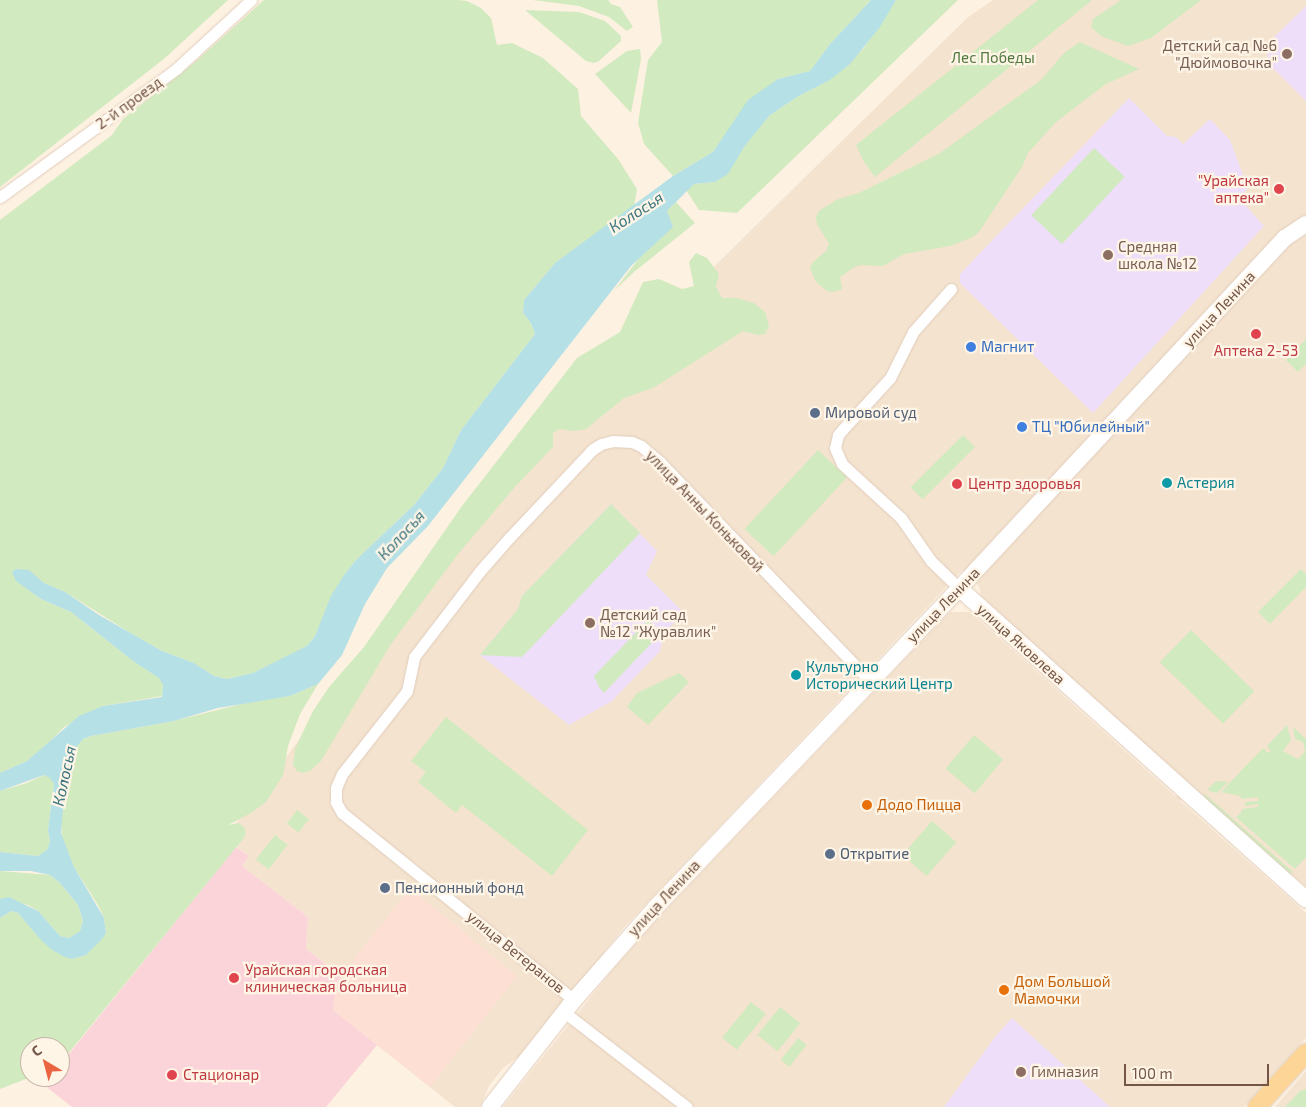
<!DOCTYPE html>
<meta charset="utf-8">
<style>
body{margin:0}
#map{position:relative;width:1306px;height:1107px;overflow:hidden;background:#fdf1e1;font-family:"Exo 2",sans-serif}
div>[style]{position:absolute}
.residential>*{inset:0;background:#f4e3cf}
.commercial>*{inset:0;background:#fddfd4}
.education>*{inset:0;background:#eedef9}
.medical>*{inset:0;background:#fbd4d9}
.green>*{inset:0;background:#d2eabf;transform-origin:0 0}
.water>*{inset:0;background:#b5e0e6}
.roads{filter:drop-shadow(0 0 1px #e1cdbd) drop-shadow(0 0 1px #e1cdbd)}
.street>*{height:11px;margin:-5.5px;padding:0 5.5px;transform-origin:5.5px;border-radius:5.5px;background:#fff}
.secondary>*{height:16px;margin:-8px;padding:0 8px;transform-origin:8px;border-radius:8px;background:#fff}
.primary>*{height:18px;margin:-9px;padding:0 9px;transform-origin:9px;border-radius:9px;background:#fdd597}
.dots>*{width:14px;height:14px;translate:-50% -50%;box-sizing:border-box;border:2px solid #fff5e7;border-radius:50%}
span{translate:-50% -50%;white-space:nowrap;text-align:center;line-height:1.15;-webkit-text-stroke:4.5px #fff5e7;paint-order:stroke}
.education-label{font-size:15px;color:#785e54}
.right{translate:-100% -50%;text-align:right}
.left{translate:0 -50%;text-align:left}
.park-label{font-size:15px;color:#527a3f}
.street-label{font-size:15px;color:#745647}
.health-label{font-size:15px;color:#be3a42}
.shop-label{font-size:15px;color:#366cbe}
.service-label{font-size:15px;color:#4e5e75}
.culture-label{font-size:15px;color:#0d838f}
.food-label{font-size:15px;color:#c56008}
.water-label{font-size:16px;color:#3e7781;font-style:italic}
.north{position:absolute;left:20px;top:1037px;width:50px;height:50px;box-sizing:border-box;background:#fff5e7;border:1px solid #c7b5a7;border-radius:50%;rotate:323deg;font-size:14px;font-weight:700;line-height:20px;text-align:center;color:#745647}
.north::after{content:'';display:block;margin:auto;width:18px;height:22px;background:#ea6442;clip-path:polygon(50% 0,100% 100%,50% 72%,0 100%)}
.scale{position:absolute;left:1124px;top:1064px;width:145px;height:22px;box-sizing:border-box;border:2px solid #745647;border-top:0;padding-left:6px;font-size:15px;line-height:18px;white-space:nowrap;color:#745647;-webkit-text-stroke:4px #fff5e7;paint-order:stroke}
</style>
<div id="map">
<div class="residential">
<i style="clip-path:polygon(993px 0,1306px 0,1306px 887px,1193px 787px,1180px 801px,1306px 913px,1306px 1038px,1244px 1107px,503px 1107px,610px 973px,663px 913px,950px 612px,970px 612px,1176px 797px,1189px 784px,981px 596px,979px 586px,962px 570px,625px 926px,523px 1053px,503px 1068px,489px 1086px,480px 1107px,455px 1107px,333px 1010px,341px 976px,306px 949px,308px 917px,242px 866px,249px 856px,225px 838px,489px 488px,967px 18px)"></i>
<i style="clip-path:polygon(1306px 1071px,1306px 1107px,1275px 1107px)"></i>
</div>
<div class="commercial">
<i style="clip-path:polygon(410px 888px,517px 976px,430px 1087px,333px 1010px,337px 981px)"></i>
</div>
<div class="education">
<i style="clip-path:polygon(1306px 6px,1306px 101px,1269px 64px,1266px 45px)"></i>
<i style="clip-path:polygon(1129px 98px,1167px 136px,1176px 137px,1183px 144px,1210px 119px,1230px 140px,1248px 188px,1239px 198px,1264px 226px,1093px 413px,960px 283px,960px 274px)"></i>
<i style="clip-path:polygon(611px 504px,657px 551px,646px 575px,684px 613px,664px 633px,660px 651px,612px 701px,569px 725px,480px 655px,518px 609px,522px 596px)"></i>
<i style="clip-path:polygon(1012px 1018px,1110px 1107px,944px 1107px,995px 1037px)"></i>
</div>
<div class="medical">
<i style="clip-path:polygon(236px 847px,249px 856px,242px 866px,308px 917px,306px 949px,341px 976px,337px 981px,333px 1010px,377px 1045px,326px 1107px,72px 1107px,44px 1085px,50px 1077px,60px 1077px,60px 1065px)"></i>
</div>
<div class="green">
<i style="clip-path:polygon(0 0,228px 0,165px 58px,0 187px)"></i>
<i style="clip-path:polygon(264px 0,458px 0,467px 1px,481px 8px,491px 18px,497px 45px,512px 43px,543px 58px,578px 89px,581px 116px,618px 159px,637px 189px,634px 206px,555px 263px,524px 300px,523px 313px,531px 323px,535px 334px,461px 430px,443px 468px,414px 505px,357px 559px,344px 575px,315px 636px,307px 646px,291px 655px,253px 673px,227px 679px,214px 676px,194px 663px,162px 651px,137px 637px,65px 592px,44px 583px,29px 571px,12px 571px,17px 581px,41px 599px,71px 612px,133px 661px,160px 678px,163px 685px,162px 696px,103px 706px,64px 727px,44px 748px,27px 761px,0 773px,0 220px,112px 135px,123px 119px,195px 62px)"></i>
<i style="clip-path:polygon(533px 0,608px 0,611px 4px,620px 7px,633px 27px,627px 31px,609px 17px,579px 6px)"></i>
<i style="clip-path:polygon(657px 0,871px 0,830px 44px,810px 71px,778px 79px,713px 152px,673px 176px,644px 144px,638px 123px,648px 60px,662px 42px)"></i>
<i style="clip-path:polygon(896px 0,958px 0,737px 213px,699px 210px,686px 190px,694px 184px,715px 182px,769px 116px,797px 97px,830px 80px,863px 49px)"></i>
<i style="clip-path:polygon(1038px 0,1092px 0,875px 177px,864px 162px,856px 145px)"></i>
<i style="clip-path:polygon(1121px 0,1201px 0,1151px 38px,1128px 46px,1101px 36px,1091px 27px,1093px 19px)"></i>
<i style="clip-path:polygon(525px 10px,579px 12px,605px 21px,621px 36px,621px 41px,599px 61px,594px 63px,586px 61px)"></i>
<i style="clip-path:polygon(1080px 42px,1139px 69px,1106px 84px,1056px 122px,1028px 153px,1022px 167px,979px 232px,973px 237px,950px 246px,904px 254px,883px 266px,860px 265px,853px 268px,840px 277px,842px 289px,834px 292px,827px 291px,816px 282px,810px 268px,813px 262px,826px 251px,829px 244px,817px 224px,816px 217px,819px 211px,838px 199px,859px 193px,940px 153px,1041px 80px,1064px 53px)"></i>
<i style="clip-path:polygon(640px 49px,641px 59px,631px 113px,595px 74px,627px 51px)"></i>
<i style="left:1094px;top:148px;width:42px;height:92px;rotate:43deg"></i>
<i style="clip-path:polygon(676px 202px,695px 223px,634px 272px,614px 291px,669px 219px,667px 211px)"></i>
<i style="clip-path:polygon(696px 253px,707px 258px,719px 274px,716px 287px,722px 298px,737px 298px,754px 303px,765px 312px,769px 326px,765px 334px,757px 335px,743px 331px,653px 388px,624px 398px,586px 429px,573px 431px,560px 429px,553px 433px,553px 447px,514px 488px,458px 554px,391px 644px,321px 761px,310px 771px,303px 773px,297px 771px,293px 765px,295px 749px,313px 711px,329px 687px,364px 647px,462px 506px,577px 358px,620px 332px,643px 282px,659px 279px,682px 289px,694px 286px,689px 262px)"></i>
<i style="clip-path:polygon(1306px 339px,1306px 364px,1298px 372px,1286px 360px)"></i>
<i style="left:963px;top:435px;width:17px;height:74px;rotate:45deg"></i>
<i style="left:818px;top:450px;width:40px;height:108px;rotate:43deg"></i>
<i style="clip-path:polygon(611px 504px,640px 533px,522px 657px,480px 655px,518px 609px,522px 596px)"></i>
<i style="clip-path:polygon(1301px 569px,1306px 574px,1306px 587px,1270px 624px,1258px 612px)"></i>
<i style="clip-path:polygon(648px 620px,661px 633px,604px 693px,599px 687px,594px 676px)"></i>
<i style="left:1191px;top:630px;width:88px;height:45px;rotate:44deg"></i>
<i style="clip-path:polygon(679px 673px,689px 682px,648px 725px,627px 707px,637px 693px)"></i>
<i style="clip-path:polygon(318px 684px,300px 714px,288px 746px,283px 775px,266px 802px,251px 813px,228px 825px,238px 823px,244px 827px,246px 833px,243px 839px,63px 1060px,60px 1063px,60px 1047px,30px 1047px,31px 1077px,0 1089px,0 918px,11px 911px,18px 913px,52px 950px,72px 959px,86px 955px,106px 933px,104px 918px,98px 905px,74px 867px,62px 840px,61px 812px,71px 754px,83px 739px,91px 736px,174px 721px,257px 700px,290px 696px)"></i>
<i style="clip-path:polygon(446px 717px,588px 830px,552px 876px,462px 805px,456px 813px,418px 782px,426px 772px,411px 761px)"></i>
<i style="clip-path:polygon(1287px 725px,1291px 740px,1283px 751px,1298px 759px,1305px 752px,1303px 742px,1295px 739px,1293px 727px,1306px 739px,1306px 857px,1295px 869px,1236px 817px,1241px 813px,1242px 809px,1258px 807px,1258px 804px,1245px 806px,1245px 802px,1258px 801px,1258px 797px,1242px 799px,1240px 796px,1221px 792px,1263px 748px,1267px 752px,1271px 752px,1267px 746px)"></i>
<i style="left:974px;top:735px;width:38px;height:44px;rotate:40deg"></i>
<i style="clip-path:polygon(44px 775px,50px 777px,54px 784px,48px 830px,50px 842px,47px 851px,38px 856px,0 852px,0 791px,27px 783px)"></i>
<i style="clip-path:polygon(1216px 781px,1228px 782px,1217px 793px,1207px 790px)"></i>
<i style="clip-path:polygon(1204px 793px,1293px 872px,1290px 874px,1206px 800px)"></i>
<i style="left:297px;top:810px;width:15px;height:17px;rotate:37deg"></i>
<i style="left:932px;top:821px;width:32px;height:45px;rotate:41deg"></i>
<i style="left:275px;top:835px;width:16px;height:31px;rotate:38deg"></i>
<i style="clip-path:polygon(0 871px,50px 875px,60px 883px,78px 905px,83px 921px,80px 931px,69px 938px,60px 936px,38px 911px,28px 905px,0 899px)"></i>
<i style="left:751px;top:1002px;width:19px;height:46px;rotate:39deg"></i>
<i style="left:780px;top:1007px;width:26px;height:36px;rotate:39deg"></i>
<i style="left:798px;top:1038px;width:11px;height:28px;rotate:38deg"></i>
<i style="clip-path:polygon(1306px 1089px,1306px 1107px,1285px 1107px,1300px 1091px)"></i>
</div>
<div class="water">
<i style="clip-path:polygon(871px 0,896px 0,880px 27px,850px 64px,830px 80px,797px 97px,769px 116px,744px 147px,728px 174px,715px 182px,694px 184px,667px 211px,673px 227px,631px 266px,428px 526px,387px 568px,365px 604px,342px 655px,318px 684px,290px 696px,218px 708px,174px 721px,91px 736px,83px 739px,71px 754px,65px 783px,61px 833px,74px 867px,104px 918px,106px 933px,102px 939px,86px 955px,72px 959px,65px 957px,52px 950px,41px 940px,18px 913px,11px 911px,0 918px,0 899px,9px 897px,38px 911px,60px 936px,69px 938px,80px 931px,83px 921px,78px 905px,60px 883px,50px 875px,31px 871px,0 871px,0 852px,38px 856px,47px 850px,50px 842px,48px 830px,54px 784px,50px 778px,44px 775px,0 791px,0 773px,27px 761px,79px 716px,103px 706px,162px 697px,163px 685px,159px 678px,133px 661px,71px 612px,41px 599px,16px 581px,12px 572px,16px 569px,29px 570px,44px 583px,65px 592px,99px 615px,162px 651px,194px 663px,214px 676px,227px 679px,253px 673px,307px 646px,315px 636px,331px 596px,344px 575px,357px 559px,414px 505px,443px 468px,461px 430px,535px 334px,531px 323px,523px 313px,524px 300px,555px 263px,673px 176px,713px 152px,748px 100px,778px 79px,810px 71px,830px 44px)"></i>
</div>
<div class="roads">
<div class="street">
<i style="left:0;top:197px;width:218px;rotate:-36deg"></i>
<i style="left:176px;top:69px;width:102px;rotate:-42.6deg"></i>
<i style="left:951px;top:289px;width:57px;rotate:131.5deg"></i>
<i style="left:913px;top:332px;width:51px;rotate:116.6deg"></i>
<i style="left:890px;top:378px;width:69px;rotate:132.7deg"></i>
<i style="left:843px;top:429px;width:8px;rotate:130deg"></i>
<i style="left:838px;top:435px;width:13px;rotate:103deg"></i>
<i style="left:835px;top:448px;width:17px;rotate:66deg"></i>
<i style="left:842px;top:464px;width:80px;rotate:42.5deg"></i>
<i style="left:901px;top:518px;width:52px;rotate:55.1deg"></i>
<i style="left:931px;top:561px;width:39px;rotate:44deg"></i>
<i style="left:574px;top:1000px;width:298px;rotate:-141.1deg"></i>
<i style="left:342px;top:813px;width:13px;rotate:-119deg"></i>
<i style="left:336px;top:802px;width:14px;rotate:-90deg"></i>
<i style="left:336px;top:788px;width:15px;rotate:-67deg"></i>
<i style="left:342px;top:774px;width:105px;rotate:-51.9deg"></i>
<i style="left:407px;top:691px;width:35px;rotate:-78deg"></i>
<i style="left:414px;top:657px;width:108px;rotate:-52.5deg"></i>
<i style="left:480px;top:571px;width:44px;rotate:-48.7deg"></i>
<i style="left:509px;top:538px;width:122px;rotate:-46.7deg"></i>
<i style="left:593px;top:449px;width:9px;rotate:-32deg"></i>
<i style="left:601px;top:444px;width:12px;rotate:-14deg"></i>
<i style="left:613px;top:441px;width:19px;rotate:3deg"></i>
<i style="left:632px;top:442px;width:10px;rotate:24deg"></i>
<i style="left:641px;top:446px;width:25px;rotate:40deg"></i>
<i style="left:660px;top:462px;width:303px;rotate:46.2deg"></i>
<i style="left:564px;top:1012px;width:155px;rotate:37.7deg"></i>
</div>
<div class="secondary">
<i style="left:959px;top:588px;width:466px;rotate:41.9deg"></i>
<i style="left:490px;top:1107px;width:136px;rotate:-51.9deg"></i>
<i style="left:574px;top:1000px;width:123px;rotate:-48.6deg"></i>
<i style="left:655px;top:908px;width:453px;rotate:-46.4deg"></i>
<i style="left:967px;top:580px;width:467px;rotate:-47.1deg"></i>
<i style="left:1285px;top:238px;width:25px;rotate:-34deg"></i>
</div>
<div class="primary">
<i style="left:1257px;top:1107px;width:73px;rotate:-47.8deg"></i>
</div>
</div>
<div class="dots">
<i style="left:1287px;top:54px;background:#8d6e63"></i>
<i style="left:1279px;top:189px;background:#e0444e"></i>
<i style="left:1108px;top:255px;background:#8d6e63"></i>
<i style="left:1256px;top:334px;background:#e0444e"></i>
<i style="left:971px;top:347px;background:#3f7fe0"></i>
<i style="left:815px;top:413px;background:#5c6f8a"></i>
<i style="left:1022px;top:427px;background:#3f7fe0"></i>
<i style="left:1167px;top:483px;background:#0f9aa8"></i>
<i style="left:957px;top:484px;background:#e0444e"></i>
<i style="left:590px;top:623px;background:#8d6e63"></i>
<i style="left:796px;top:675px;background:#0f9aa8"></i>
<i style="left:867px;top:805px;background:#e8710a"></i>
<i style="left:830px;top:854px;background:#5c6f8a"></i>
<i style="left:385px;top:888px;background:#5c6f8a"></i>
<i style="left:234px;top:978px;background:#e0444e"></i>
<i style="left:1004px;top:990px;background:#e8710a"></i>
<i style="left:1021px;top:1072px;background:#8d6e63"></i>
<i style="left:172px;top:1075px;background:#e0444e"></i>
</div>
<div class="education-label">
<span class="right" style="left:1277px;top:54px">Детский сад №6<br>"Дюймовочка"</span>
<span class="left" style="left:1118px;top:255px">Средняя<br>школа №12</span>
<span class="left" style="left:600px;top:623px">Детский сад<br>№12 "Журавлик"</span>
<span class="left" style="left:1031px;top:1072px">Гимназия</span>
</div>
<div class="park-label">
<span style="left:993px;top:58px">Лес Победы</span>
</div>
<div class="street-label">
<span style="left:129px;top:103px;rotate:-36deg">2-й проезд</span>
<span style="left:1219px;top:309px;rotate:-47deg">улица Ленина</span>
<span style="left:705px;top:511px;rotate:46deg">улица Анны Коньковой</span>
<span style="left:943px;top:605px;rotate:-46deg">улица Ленина</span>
<span style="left:1021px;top:644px;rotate:42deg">улица Яковлева</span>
<span style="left:664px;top:898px;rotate:-47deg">улица Ленина</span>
<span style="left:516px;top:952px;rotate:39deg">улица Ветеранов</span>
</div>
<div class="health-label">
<span class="right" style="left:1269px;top:189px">"Урайская<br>аптека"</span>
<span style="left:1256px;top:351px">Аптека 2-53</span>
<span class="left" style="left:968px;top:484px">Центр здоровья</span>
<span class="left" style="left:245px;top:978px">Урайская городская<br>клиническая больница</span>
<span class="left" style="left:183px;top:1075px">Стационар</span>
</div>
<div class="shop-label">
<span class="left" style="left:981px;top:347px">Магнит</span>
<span class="left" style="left:1032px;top:427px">ТЦ "Юбилейный"</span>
</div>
<div class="service-label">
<span class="left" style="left:825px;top:413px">Мировой суд</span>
<span class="left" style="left:840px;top:854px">Открытие</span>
<span class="left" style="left:395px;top:888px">Пенсионный фонд</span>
</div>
<div class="culture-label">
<span class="left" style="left:1177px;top:483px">Астерия</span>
<span class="left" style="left:806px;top:675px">Культурно<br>Исторический Центр</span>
</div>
<div class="food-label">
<span class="left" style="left:877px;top:805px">Додо Пицца</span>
<span class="left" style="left:1014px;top:990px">Дом Большой<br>Мамочки</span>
</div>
<div class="water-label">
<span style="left:636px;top:212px;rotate:-33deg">Колосья</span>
<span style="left:401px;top:535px;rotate:-47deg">Колосья</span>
<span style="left:64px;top:776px;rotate:-78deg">Колосья</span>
</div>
<div class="north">С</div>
<div class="scale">100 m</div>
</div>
